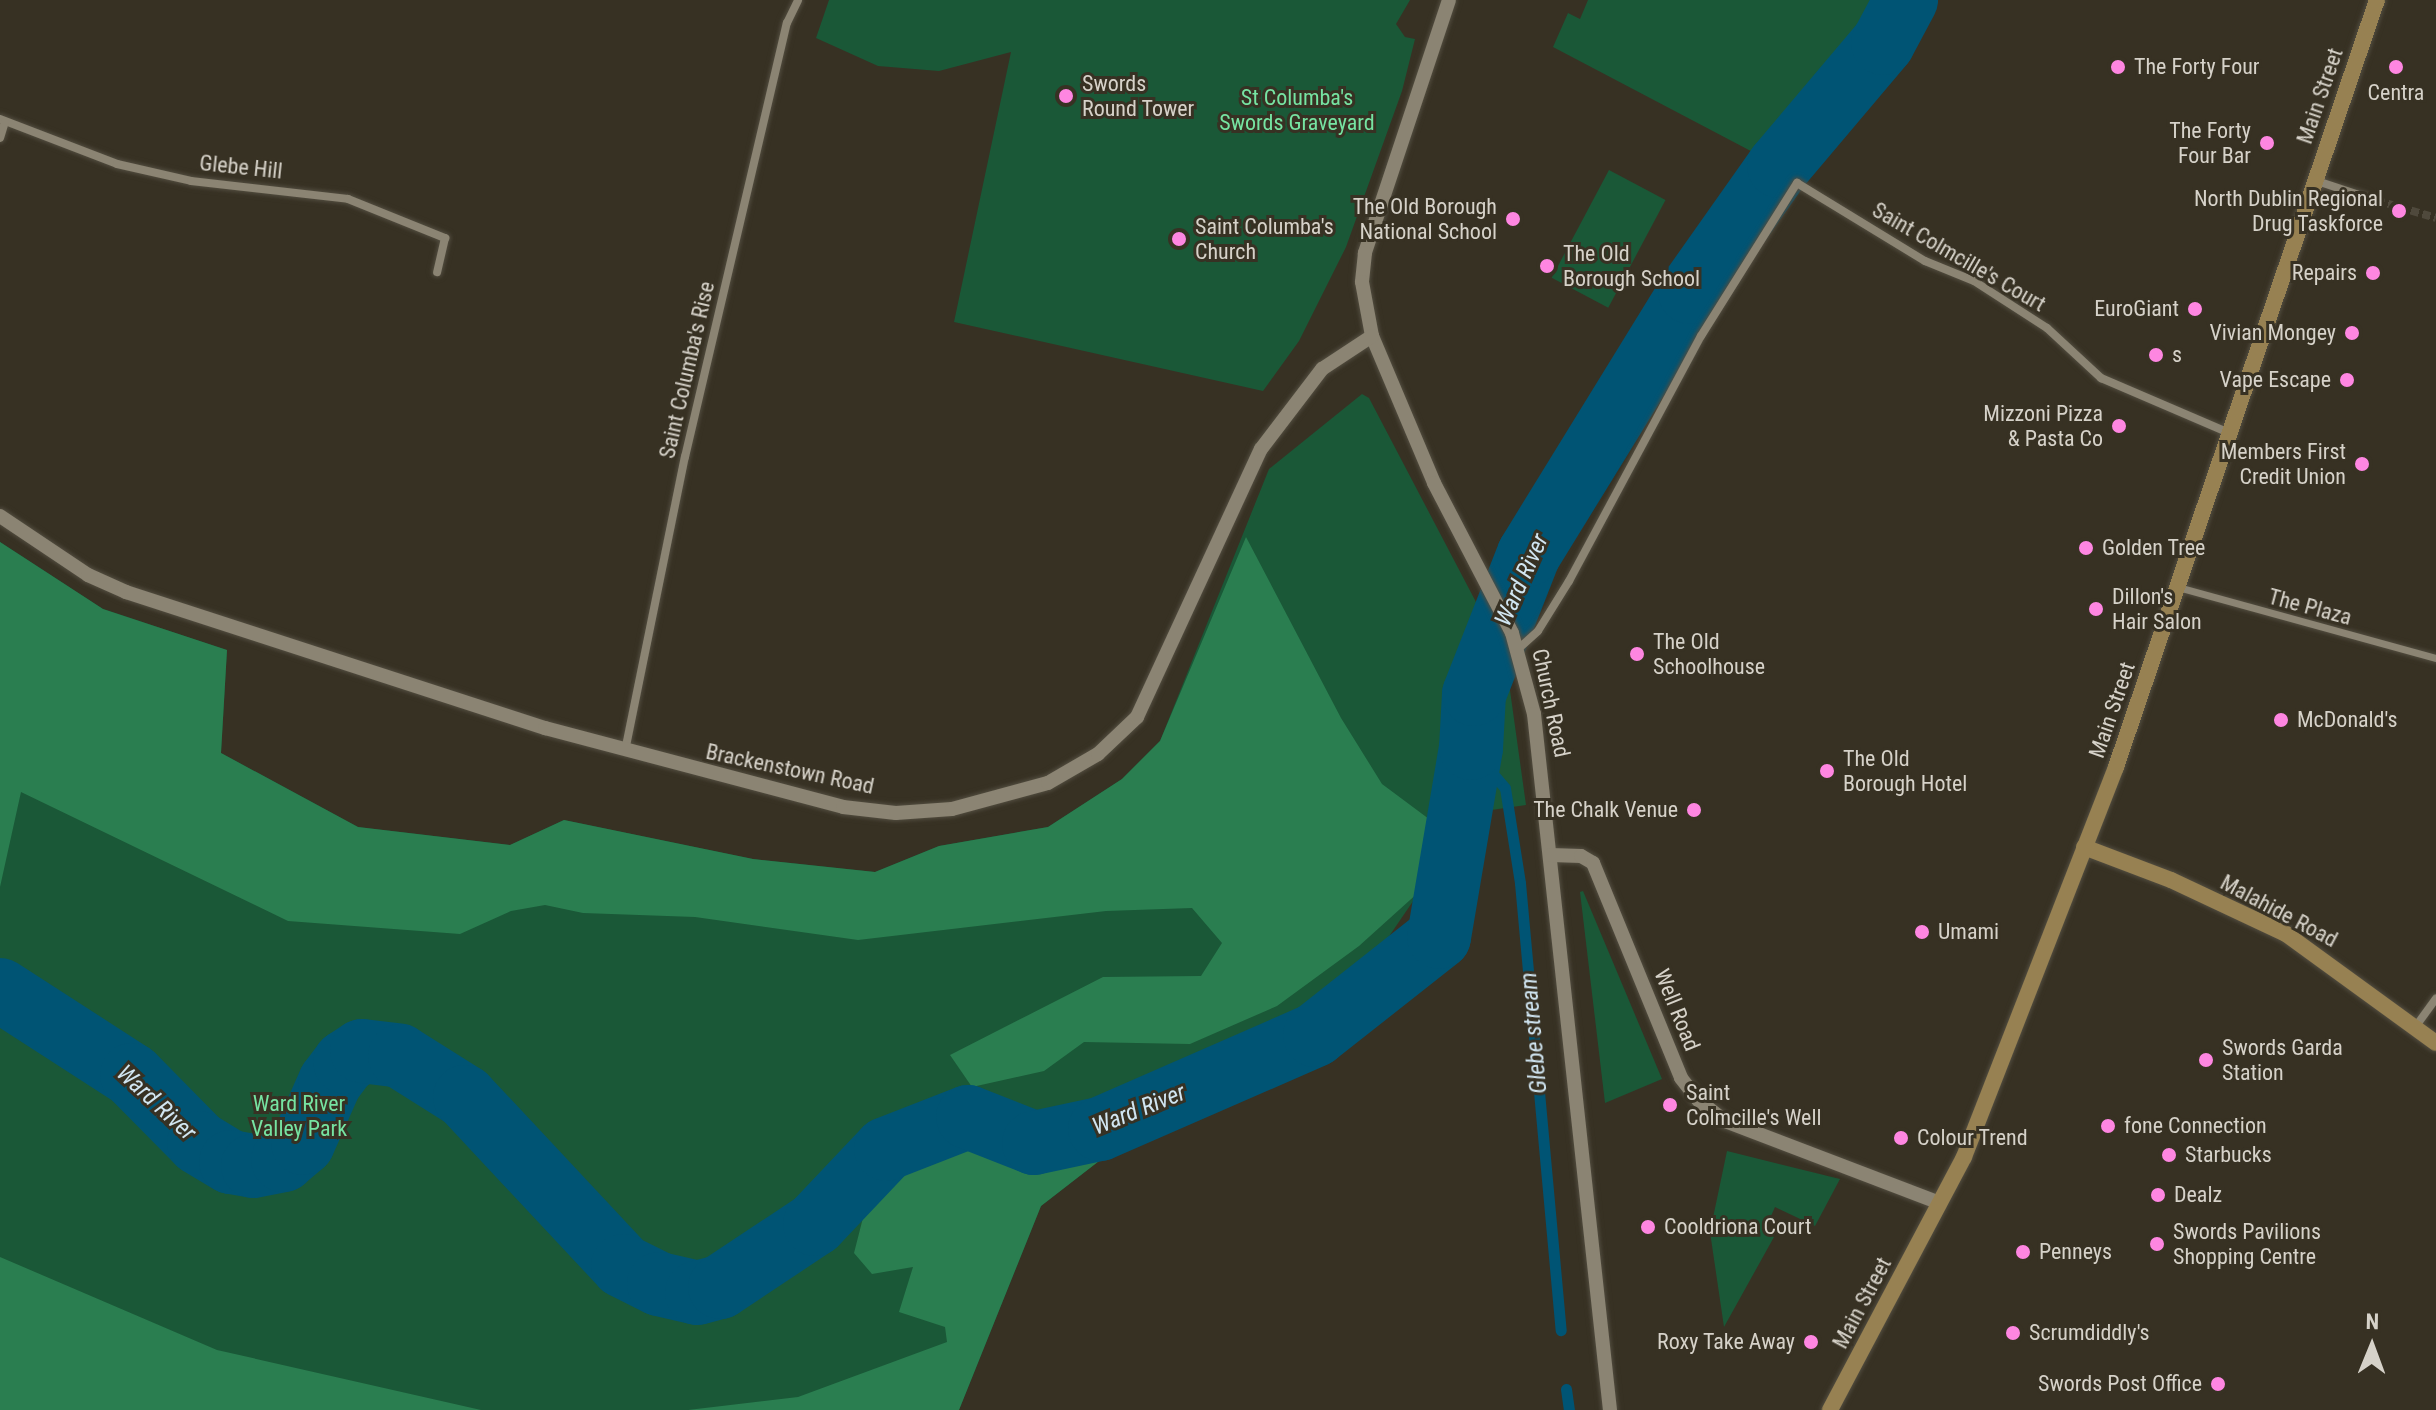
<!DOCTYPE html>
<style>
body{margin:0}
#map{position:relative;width:2436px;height:1410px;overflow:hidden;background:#373123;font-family:"Roboto Condensed",sans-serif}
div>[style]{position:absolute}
.green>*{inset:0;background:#1a5837;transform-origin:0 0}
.forest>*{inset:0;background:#2a7e50}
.stream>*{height:11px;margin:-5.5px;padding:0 5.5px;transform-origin:5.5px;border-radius:5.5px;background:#005474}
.river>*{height:64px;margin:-32px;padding:0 32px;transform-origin:32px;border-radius:32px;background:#005474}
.minor-tunnel>*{height:8px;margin-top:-4px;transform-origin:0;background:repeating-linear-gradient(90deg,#4f493c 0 8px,transparent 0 12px)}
.roads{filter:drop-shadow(0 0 2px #524d40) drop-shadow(0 0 2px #524d40)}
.pedestrian>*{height:7px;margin:-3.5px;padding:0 3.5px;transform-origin:3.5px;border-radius:3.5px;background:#8b8473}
.minor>*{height:8px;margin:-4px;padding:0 4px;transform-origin:4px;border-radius:4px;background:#8b8473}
.tertiary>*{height:14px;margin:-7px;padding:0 7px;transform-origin:7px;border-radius:7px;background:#8b8473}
.secondary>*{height:16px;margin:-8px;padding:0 8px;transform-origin:8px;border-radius:8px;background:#978152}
.dots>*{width:22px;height:22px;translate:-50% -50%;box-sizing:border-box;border:4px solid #373123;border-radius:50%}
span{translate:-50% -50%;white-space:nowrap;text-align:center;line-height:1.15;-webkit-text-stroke:6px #373123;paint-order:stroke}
.poi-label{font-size:22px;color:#d6d2c9}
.left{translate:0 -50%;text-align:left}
.right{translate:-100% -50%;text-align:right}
.street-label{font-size:22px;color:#d6d2c9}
.park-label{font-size:22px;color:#76e4a2}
.water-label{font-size:24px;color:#d1e6f2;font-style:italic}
.north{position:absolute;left:2332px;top:1306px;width:80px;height:80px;-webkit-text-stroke:6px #373123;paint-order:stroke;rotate:1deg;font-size:22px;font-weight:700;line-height:32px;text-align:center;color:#d6d2c9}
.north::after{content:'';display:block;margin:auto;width:28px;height:36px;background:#d6d2c9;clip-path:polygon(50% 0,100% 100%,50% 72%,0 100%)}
</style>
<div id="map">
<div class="green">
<i style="clip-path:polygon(829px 0,1410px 0,1396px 24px,1405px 37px,1415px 39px,1402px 91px,1346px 247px,1299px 341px,1263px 391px,954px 322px,1011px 52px,939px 71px,878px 66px,816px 38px)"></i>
<i style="clip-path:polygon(1588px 0,1887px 0,1872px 31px,1766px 159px,1553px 47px,1568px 13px,1580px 19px)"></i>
<i style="left:1609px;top:170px;width:64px;height:122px;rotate:28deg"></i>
<i style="clip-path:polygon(1362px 394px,1369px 398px,1498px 644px,1508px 676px,1526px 805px,1429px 819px,1420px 891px,1379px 951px,1331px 994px,1182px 1069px,1155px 1132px,1121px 1144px,1041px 1206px,959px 1410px,0 1410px,0 542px,103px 609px,227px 650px,221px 753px,358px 827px,510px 845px,564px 820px,753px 859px,875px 872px,939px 846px,1048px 827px,1122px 779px,1160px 741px,1269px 469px)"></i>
<i style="clip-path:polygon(1583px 891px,1662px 1079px,1605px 1103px,1580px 892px)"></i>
<i style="clip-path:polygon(1727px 1151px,1840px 1179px,1815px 1226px,1775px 1207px,1764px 1232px,1774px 1237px,1724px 1327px,1710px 1232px)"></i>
</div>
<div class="forest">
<i style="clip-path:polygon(1246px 537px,1341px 718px,1382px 784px,1429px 819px,1420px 891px,1359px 946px,1277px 1006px,1190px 1044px,1084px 1042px,1044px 1071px,972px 1087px,950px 1055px,1103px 977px,1201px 976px,1222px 943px,1192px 908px,1106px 911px,858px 940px,695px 917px,583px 913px,545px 905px,511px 911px,460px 934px,288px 921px,21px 792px,0 887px,0 542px,103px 609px,227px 650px,221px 753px,358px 827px,510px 845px,564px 820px,753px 859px,875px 872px,939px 846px,1048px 827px,1122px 779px,1160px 741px)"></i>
<i style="clip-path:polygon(1155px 1132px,1121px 1144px,1041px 1206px,959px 1410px,688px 1410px,798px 1397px,947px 1342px,945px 1327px,899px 1312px,913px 1267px,872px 1274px,854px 1253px,865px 1210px,897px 1169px,925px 1144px,969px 1140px,1019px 1154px)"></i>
<i style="clip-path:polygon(0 1257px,217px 1350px,481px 1410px,0 1410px)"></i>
</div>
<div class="stream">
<i style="left:1471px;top:748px;width:52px;rotate:49.6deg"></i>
<i style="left:1505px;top:788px;width:96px;rotate:81deg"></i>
<i style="left:1520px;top:883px;width:449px;rotate:84.8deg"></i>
<i style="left:1566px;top:1389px;width:21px;rotate:82deg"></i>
</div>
<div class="river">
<i style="left:0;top:990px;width:157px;rotate:32.8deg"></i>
<i style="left:132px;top:1075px;width:95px;rotate:45.4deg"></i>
<i style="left:199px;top:1143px;width:37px;rotate:31deg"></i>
<i style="left:231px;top:1162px;width:22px;rotate:10deg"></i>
<i style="left:253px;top:1166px;width:31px;rotate:-11deg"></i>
<i style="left:283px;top:1160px;width:26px;rotate:-40deg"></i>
<i style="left:303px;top:1143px;width:67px;rotate:-66.1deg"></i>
<i style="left:330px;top:1082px;width:25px;rotate:-53deg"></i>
<i style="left:345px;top:1062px;width:20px;rotate:-33deg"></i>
<i style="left:362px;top:1051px;width:38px;rotate:7deg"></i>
<i style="left:400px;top:1056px;width:77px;rotate:32.2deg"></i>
<i style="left:465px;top:1097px;width:231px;rotate:46.9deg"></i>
<i style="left:623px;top:1266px;width:40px;rotate:26.6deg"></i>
<i style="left:659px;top:1284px;width:39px;rotate:13deg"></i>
<i style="left:697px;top:1293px;width:24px;rotate:-15deg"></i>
<i style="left:720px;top:1287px;width:114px;rotate:-33.6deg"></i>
<i style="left:815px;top:1224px;width:103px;rotate:-46.6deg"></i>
<i style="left:886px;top:1149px;width:88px;rotate:-21.3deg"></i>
<i style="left:968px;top:1117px;width:71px;rotate:21.5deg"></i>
<i style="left:1034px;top:1143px;width:67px;rotate:-12deg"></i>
<i style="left:1100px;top:1129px;width:235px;rotate:-23.6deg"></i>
<i style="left:1315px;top:1035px;width:158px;rotate:-38.3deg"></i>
<i style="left:1439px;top:937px;width:192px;rotate:-80.4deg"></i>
<i style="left:1471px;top:748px;width:54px;rotate:-86.8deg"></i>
<i style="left:1474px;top:694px;width:150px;rotate:-68.6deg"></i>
<i style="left:1529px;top:554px;width:308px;rotate:-58.4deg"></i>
<i style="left:1690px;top:292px;width:154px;rotate:-54.8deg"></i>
<i style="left:1779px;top:166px;width:161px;rotate:-49.8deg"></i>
<i style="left:1883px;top:43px;width:49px;rotate:-61.9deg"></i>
</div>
<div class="minor-tunnel">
<i style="left:2365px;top:197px;width:74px;rotate:16.5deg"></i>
</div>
<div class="roads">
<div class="pedestrian">
<i style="left:2178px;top:587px;width:268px;rotate:15.4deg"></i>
</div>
<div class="minor">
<i style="left:0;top:119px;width:125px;rotate:21deg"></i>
<i style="left:117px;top:164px;width:76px;rotate:12.9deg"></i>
<i style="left:191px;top:181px;width:158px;rotate:6.5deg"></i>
<i style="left:348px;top:199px;width:105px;rotate:21.9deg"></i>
<i style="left:445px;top:238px;width:35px;rotate:103deg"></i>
<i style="left:0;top:138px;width:17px;rotate:-73deg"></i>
<i style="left:2314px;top:180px;width:54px;rotate:18.4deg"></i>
<i style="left:1517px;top:650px;width:28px;rotate:-42deg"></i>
<i style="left:1538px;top:631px;width:59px;rotate:-58.2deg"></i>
<i style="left:1569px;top:581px;width:278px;rotate:-61.7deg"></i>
<i style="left:1701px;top:336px;width:181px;rotate:-57.9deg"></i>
<i style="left:1797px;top:183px;width:150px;rotate:31.4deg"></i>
<i style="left:1925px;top:261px;width:53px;rotate:22.2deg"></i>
<i style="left:1974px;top:281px;width:87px;rotate:32.8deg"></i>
<i style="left:2047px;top:328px;width:74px;rotate:42.8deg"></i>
<i style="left:2101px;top:378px;width:137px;rotate:23.2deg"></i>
<i style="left:625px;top:751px;width:300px;rotate:-78.5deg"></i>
<i style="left:685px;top:457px;width:446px;rotate:-76.8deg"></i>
<i style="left:787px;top:23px;width:25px;rotate:-64deg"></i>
<i style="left:2416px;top:1026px;width:34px;rotate:-54deg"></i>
</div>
<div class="tertiary">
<i style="left:1449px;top:0;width:267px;rotate:108.4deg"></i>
<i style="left:1365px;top:253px;width:29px;rotate:96deg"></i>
<i style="left:1362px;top:282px;width:55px;rotate:79.5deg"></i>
<i style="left:1372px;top:336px;width:160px;rotate:67.1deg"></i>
<i style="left:1434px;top:483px;width:169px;rotate:62.5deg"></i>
<i style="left:1512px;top:633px;width:84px;rotate:74.8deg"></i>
<i style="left:1534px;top:714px;width:700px;rotate:83.77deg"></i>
<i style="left:0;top:516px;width:106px;rotate:33.8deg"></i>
<i style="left:88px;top:575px;width:42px;rotate:24.1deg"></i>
<i style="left:126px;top:592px;width:441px;rotate:18deg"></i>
<i style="left:545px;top:728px;width:308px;rotate:14.8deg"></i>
<i style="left:843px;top:807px;width:53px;rotate:6.5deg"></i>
<i style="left:896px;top:813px;width:56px;rotate:-4.1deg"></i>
<i style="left:952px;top:809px;width:99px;rotate:-15.2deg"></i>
<i style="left:1048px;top:783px;width:58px;rotate:-30.1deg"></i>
<i style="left:1098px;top:754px;width:54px;rotate:-43.5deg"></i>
<i style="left:1137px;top:717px;width:295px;rotate:-65.2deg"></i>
<i style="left:1261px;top:449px;width:101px;rotate:-52.7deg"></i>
<i style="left:1322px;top:369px;width:60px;rotate:-33.4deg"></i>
<i style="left:1551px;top:855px;width:30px;rotate:2deg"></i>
<i style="left:1581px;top:856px;width:14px;rotate:30deg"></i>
<i style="left:1593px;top:863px;width:232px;rotate:67.7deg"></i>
<i style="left:1681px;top:1078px;width:28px;rotate:52deg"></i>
<i style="left:1698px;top:1100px;width:34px;rotate:38deg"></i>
<i style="left:1725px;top:1121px;width:230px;rotate:20.9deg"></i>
</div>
<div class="secondary">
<i style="left:2084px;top:847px;width:93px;rotate:20.8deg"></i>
<i style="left:2171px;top:880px;width:127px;rotate:25.2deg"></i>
<i style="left:2286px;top:934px;width:185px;rotate:36deg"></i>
<i style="left:1830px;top:1410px;width:286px;rotate:-62.1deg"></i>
<i style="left:1964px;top:1157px;width:419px;rotate:-68.7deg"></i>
<i style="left:2116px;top:767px;width:810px;rotate:-71.21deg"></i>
</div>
</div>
<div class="dots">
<i style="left:2118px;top:67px;background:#fe86e1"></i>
<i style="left:2396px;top:67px;background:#fe86e1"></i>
<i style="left:1066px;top:96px;background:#fe86e1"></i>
<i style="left:2267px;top:143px;background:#fe86e1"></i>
<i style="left:2399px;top:211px;background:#fe86e1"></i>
<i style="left:1513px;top:219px;background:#fe86e1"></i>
<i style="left:1179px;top:239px;background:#fe86e1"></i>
<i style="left:1547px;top:266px;background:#fe86e1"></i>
<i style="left:2373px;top:273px;background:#fe86e1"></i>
<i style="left:2195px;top:309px;background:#fe86e1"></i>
<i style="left:2352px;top:333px;background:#fe86e1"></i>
<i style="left:2156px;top:355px;background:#fe86e1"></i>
<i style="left:2347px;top:380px;background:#fe86e1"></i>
<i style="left:2119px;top:426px;background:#fe86e1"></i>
<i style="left:2362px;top:464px;background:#fe86e1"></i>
<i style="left:2086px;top:548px;background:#fe86e1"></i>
<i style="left:2096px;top:609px;background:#fe86e1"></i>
<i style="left:1637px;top:654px;background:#fe86e1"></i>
<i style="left:2281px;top:720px;background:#fe86e1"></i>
<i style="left:1827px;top:771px;background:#fe86e1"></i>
<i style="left:1694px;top:810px;background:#fe86e1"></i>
<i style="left:1922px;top:932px;background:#fe86e1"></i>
<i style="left:2206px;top:1060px;background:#fe86e1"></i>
<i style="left:1670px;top:1105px;background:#fe86e1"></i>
<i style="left:2108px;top:1126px;background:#fe86e1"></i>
<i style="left:1901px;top:1138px;background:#fe86e1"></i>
<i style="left:2169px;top:1155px;background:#fe86e1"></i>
<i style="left:2158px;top:1195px;background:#fe86e1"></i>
<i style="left:1648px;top:1227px;background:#fe86e1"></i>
<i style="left:2157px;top:1244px;background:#fe86e1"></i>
<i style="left:2023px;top:1252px;background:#fe86e1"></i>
<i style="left:2013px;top:1333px;background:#fe86e1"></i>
<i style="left:1811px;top:1342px;background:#fe86e1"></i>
<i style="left:2218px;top:1384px;background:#fe86e1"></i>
</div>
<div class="poi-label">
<span class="left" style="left:2134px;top:67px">The Forty Four</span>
<span class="left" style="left:1082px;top:96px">Swords<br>Round Tower</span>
<span style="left:2396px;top:93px">Centra</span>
<span class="right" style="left:2251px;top:143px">The Forty<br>Four Bar</span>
<span class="right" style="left:2383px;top:211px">North Dublin Regional<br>Drug Taskforce</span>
<span class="right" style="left:1497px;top:219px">The Old Borough<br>National School</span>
<span class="left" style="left:1195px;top:239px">Saint Columba's<br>Church</span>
<span class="left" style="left:1563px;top:266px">The Old<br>Borough School</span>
<span class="right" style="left:2357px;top:273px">Repairs</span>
<span class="right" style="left:2179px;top:309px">EuroGiant</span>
<span class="right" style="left:2336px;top:333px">Vivian Mongey</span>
<span class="left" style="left:2172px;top:355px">s</span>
<span class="right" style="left:2331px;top:380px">Vape Escape</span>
<span class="right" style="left:2103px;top:426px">Mizzoni Pizza<br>&amp; Pasta Co</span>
<span class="right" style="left:2346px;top:464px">Members First<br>Credit Union</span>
<span class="left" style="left:2102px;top:548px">Golden Tree</span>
<span class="left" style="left:2112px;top:609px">Dillon's<br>Hair Salon</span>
<span class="left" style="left:1653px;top:654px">The Old<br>Schoolhouse</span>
<span class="left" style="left:2297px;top:720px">McDonald's</span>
<span class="left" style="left:1843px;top:771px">The Old<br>Borough Hotel</span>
<span class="right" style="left:1678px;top:810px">The Chalk Venue</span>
<span class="left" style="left:1938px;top:932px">Umami</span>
<span class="left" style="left:2222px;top:1060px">Swords Garda<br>Station</span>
<span class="left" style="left:1686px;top:1105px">Saint<br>Colmcille's Well</span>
<span class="left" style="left:2124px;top:1126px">fone Connection</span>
<span class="left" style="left:1917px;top:1138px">Colour Trend</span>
<span class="left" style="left:2185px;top:1155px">Starbucks</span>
<span class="left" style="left:2174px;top:1195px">Dealz</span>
<span class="left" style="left:1664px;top:1227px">Cooldriona Court</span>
<span class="left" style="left:2173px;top:1244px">Swords Pavilions<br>Shopping Centre</span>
<span class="left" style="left:2039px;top:1252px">Penneys</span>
<span class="left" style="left:2029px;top:1333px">Scrumdiddly's</span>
<span class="right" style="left:1795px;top:1342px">Roxy Take Away</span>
<span class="right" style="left:2202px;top:1384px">Swords Post Office</span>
</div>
<div class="street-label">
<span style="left:2320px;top:96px;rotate:-71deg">Main Street</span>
<span style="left:241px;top:167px;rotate:6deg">Glebe Hill</span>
<span style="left:1959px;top:257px;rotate:30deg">Saint Colmcille's Court</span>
<span style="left:687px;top:370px;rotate:-77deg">Saint Columba's Rise</span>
<span style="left:2310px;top:607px;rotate:15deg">The Plaza</span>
<span style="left:1551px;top:703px;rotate:78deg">Church Road</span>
<span style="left:2112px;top:710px;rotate:-71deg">Main Street</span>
<span style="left:790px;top:769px;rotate:12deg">Brackenstown Road</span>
<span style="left:2279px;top:911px;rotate:28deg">Malahide Road</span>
<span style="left:1677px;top:1010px;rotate:68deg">Well Road</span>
<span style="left:1862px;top:1303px;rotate:-62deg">Main Street</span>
</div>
<div class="park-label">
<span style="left:1297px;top:110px">St Columba's<br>Swords Graveyard</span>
<span style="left:299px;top:1116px">Ward River<br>Valley Park</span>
</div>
<div class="water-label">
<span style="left:1522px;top:580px;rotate:-66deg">Ward River</span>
<span style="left:1534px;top:1033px;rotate:-95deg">Glebe stream</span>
<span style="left:156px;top:1103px;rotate:43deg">Ward River</span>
<span style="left:1139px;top:1110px;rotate:-22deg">Ward River</span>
</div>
<div class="north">N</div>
</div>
